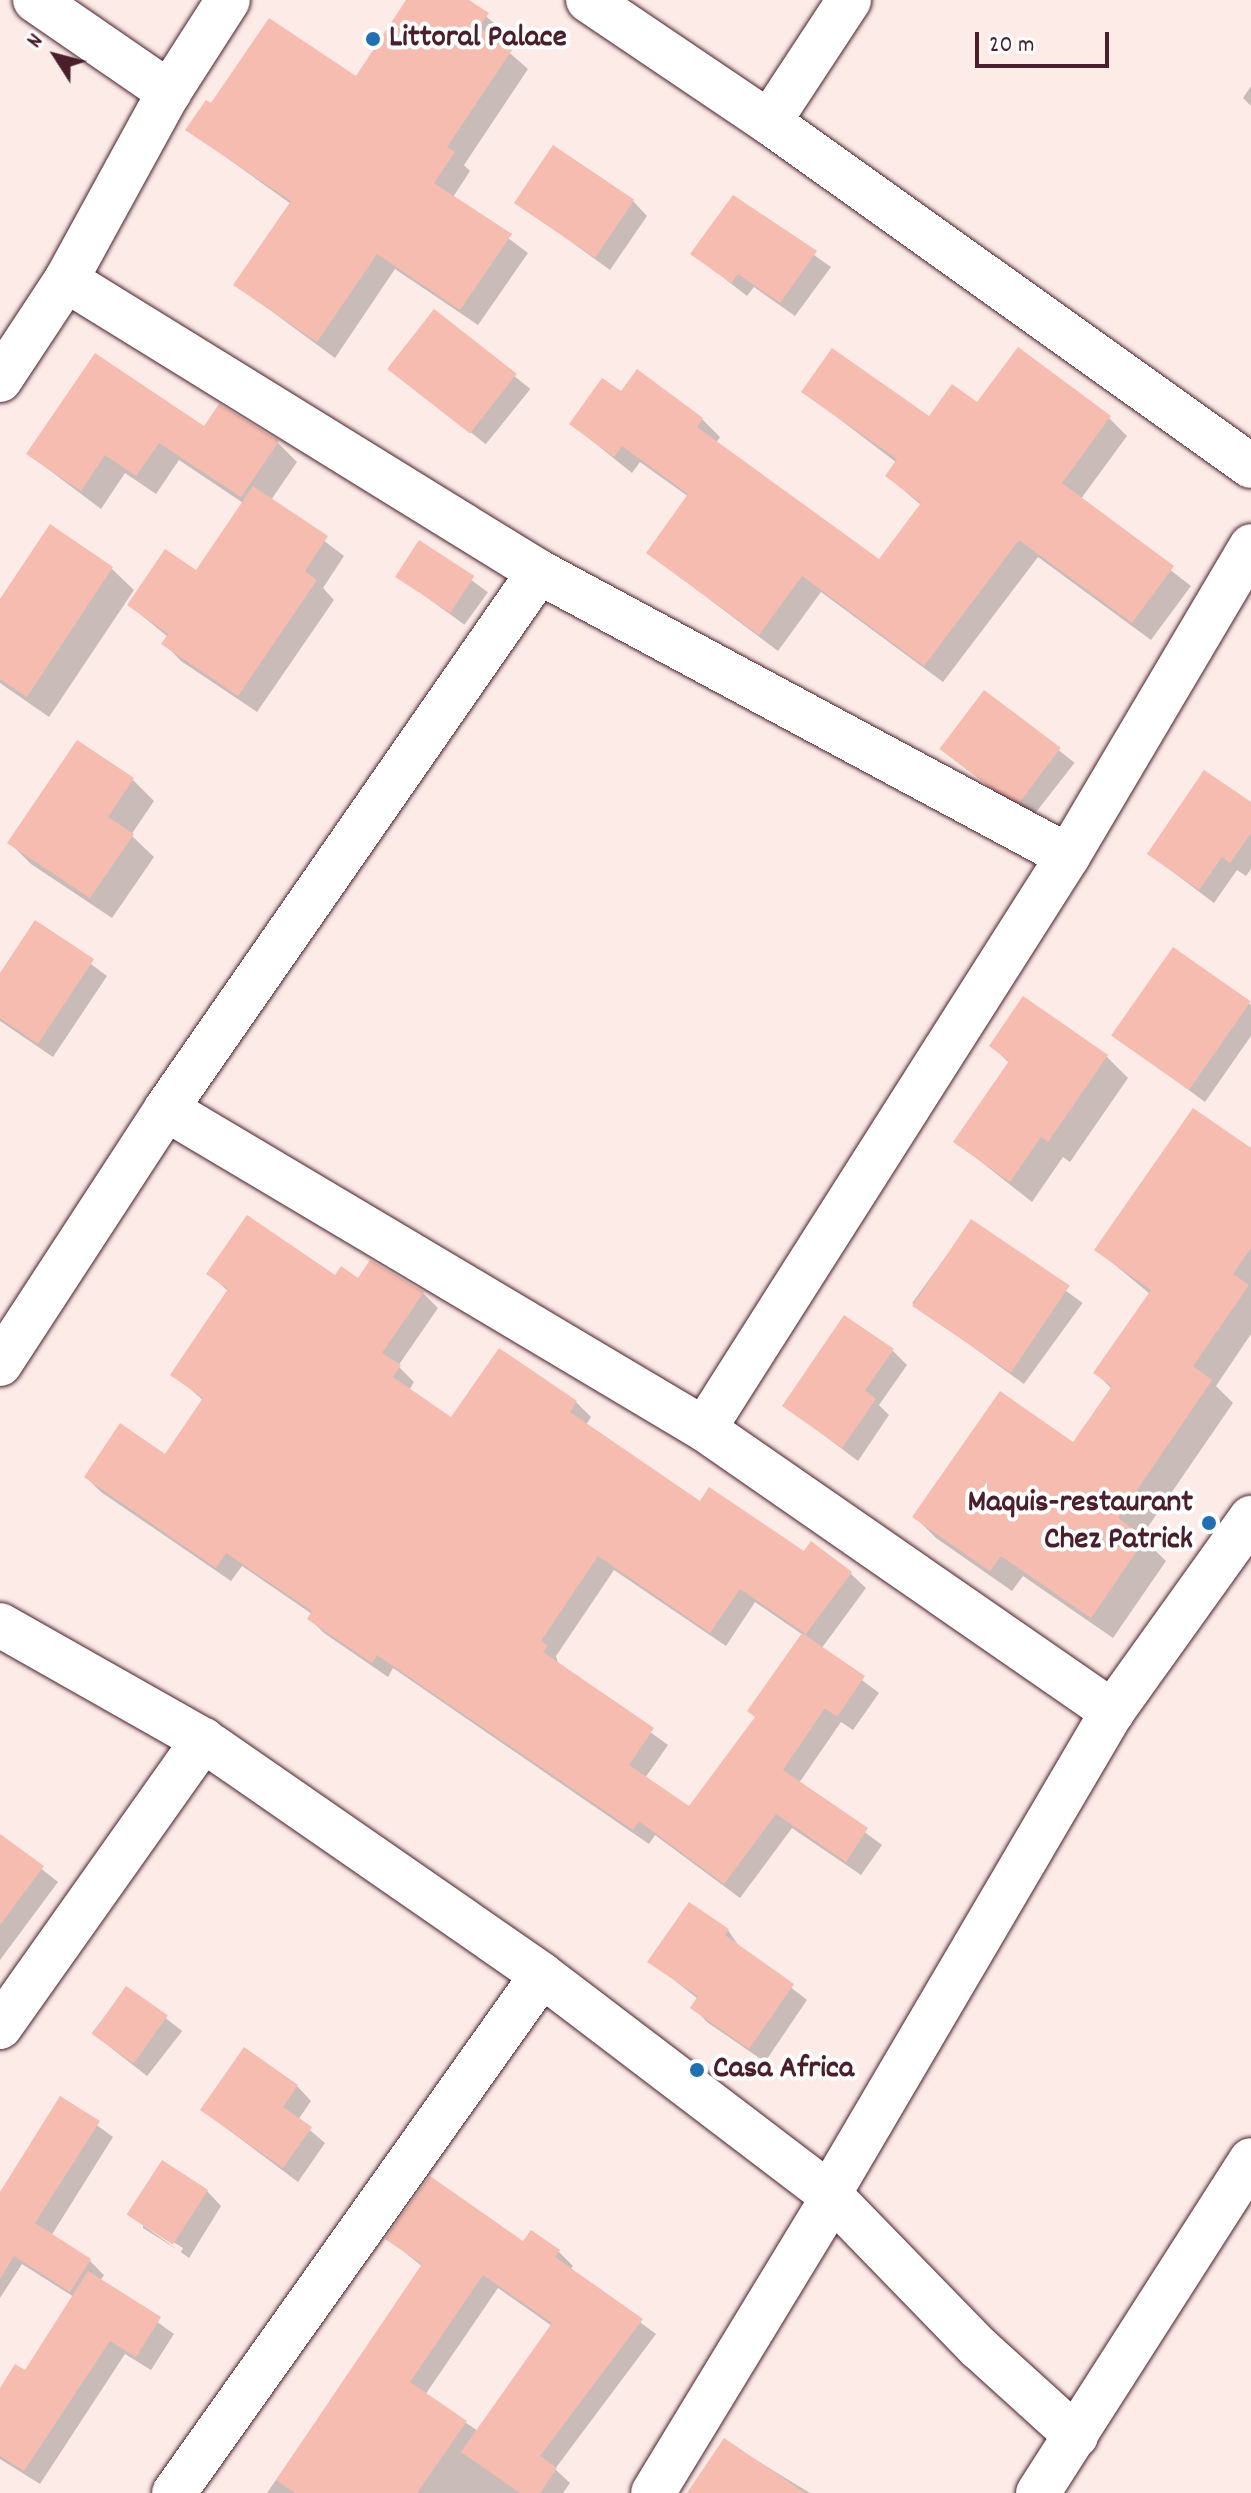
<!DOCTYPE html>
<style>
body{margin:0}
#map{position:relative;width:1251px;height:2493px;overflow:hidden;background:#fcebe7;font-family:Dekko,sans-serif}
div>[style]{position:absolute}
.shadow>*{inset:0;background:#0003;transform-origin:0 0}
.building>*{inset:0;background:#f6bcb0;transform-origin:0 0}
.roads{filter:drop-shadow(0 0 2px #4a1f2b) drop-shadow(0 0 2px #4a1f2b)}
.street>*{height:44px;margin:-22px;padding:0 22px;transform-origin:22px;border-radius:22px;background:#fff}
.dots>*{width:22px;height:22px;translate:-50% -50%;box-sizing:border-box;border:4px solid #fff;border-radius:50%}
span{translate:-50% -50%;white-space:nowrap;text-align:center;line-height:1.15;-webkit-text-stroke:8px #fff;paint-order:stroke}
.poi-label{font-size:32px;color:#4a1f2b;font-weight:700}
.left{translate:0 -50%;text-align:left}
.right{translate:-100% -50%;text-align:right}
.north{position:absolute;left:16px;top:16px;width:80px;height:80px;-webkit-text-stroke:6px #fff;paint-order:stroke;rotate:306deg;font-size:22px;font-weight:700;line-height:32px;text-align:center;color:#4a1f2b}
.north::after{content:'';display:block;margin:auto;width:28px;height:36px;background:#4a1f2b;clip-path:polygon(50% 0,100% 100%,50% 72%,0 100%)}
.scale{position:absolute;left:975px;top:32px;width:134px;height:36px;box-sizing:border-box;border:4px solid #4a1f2b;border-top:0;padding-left:10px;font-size:24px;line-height:28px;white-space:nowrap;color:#4a1f2b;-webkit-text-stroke:6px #fff;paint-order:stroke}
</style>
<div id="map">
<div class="shadow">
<i style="clip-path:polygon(409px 0,466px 0,505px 32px,497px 42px,528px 69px,464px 165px,470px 171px,453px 197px,528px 253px,478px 325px,395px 269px,335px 358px,236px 285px,291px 204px,188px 130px,212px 106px,357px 79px)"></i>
<i style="clip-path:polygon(1251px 86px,1251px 106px,1243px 98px)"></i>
<i style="clip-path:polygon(733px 198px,831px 267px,795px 316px,754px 287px,747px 296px,693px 254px)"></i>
<i style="clip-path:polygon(633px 201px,647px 216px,610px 270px,516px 202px)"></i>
<i style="left:434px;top:311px;width:124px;height:71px;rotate:39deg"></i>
<i style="clip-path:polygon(637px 372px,702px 419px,720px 437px,716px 443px,879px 562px,921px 505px,887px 476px,897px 463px,804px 392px,929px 418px,978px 405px,1109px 418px,1127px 436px,1080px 500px,1191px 586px,1151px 640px,1038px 557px,943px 682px,821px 592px,778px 651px,648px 553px,689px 497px,640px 462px,632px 473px,571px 424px,621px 394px)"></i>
<i style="clip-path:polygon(205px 429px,278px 443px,297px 462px,271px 500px,344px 556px,323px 588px,334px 600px,257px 712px,181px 661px,164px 643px,168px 637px,129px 605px,196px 572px,243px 503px,179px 460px,156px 494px,125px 473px,101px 509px,28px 454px)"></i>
<i style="clip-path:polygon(51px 527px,112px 569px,134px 590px,49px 717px,0 683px,0 602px)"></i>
<i style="left:420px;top:543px;width:84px;height:40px;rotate:36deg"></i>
<i style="left:984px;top:692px;width:115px;height:71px;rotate:38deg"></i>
<i style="clip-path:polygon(133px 780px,154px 801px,131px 835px,154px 857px,112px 918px,31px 864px,10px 843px)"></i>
<i style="clip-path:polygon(1251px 805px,1251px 869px,1246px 876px,1237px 870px,1214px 903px,1149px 854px)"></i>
<i style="clip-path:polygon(36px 923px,107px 976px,53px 1057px,0 1021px,0 976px)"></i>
<i style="clip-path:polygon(1173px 949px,1251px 1005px,1251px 1036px,1205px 1102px,1114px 1035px)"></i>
<i style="clip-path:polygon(1024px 999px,1107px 1057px,1128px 1078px,1070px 1162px,1063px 1157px,1032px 1202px,956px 1142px,1010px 1064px,992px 1046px)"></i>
<i style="clip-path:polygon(1251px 1150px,1251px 1334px,1216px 1386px,1233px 1403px,1141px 1537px,1166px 1561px,1113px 1638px,1023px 1576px,1012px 1591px,936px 1538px,914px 1516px,1074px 1444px,1112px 1389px,1096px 1373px,1150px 1294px,1097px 1250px)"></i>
<i style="left:971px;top:1222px;width:138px;height:100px;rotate:36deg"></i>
<i style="clip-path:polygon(evenodd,208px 1273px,335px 1278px,423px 1293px,438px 1308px,398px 1366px,414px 1382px,409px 1390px,451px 1420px,576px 1402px,591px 1417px,586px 1425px,700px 1504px,804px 1554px,812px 1544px,851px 1574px,866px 1588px,821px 1649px,879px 1693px,853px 1730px,841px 1722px,799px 1783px,882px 1845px,861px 1875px,792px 1828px,740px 1898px,655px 1835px,649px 1844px,393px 1668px,388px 1677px,324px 1633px,309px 1618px,312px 1614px,242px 1566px,231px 1581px,101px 1492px,86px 1477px,165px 1457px,204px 1401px,173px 1374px,229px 1292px,208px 1273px,614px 1570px,726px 1646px,755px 1602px,803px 1635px,757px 1718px,690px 1809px,645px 1778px,668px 1745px,559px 1666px,556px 1656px,614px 1570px)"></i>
<i style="clip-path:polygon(893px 1351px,907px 1365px,879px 1405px,889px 1415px,858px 1461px,785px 1406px)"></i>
<i style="clip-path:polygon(0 1836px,58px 1882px,0 1960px)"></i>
<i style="clip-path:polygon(728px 1930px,740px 1948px,807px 2000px,765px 2062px,707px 2022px,693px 2007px,698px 1999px,650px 1961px)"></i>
<i style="left:127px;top:1988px;width:70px;height:57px;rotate:38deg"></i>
<i style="clip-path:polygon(297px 2086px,311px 2101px,298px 2120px,325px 2143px,298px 2182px,202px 2110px)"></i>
<i style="clip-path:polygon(61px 2099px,113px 2137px,51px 2236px,89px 2260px,104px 2275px,100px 2281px,174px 2334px,151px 2370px,125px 2354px,40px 2484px,0 2459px,0 2391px,26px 2373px,74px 2297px,22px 2264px,0 2298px,0 2196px)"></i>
<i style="clip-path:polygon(evenodd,207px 2191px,221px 2206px,189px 2258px,129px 2215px,207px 2191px,143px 2223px,183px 2248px,181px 2252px,143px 2228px,143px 2223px)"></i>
<i style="clip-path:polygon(evenodd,388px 2239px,524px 2244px,559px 2252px,573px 2266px,570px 2270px,656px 2334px,555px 2469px,570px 2483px,563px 2493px,267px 2493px,423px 2267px,388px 2239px,498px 2288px,552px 2326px,478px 2431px,425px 2395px,498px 2288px)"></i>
<i style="clip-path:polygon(725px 2441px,810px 2493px,690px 2493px)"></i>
</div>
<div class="building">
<i style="clip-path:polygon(406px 0,469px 0,489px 13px,479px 27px,512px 50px,447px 147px,455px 152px,434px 183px,512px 234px,460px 310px,377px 254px,317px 342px,233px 285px,291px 201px,185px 130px,206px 100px,211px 103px,269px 18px,356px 76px)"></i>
<i style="left:553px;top:145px;width:98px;height:70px;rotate:34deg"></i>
<i style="clip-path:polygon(733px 195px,817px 251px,780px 303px,738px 274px,731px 283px,690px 254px)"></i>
<i style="left:434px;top:309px;width:105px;height:76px;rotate:38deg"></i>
<i style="clip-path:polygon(1018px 347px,1111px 416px,1062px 483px,1174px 566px,1132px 623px,1019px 540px,924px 666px,802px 576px,759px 635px,646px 553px,688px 494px,622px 446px,614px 457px,569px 424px,602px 378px,621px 391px,637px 369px,703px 418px,697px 427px,879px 559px,921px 503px,885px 476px,897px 459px,801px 392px,832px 348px,929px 416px,952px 384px,977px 402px)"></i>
<i style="clip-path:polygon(95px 353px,204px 426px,219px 404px,279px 441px,241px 497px,159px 443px,136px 476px,105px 455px,81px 491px,26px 454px)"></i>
<i style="clip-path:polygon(253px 486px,328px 536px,305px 571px,317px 580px,238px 696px,161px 644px,168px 634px,127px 605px,165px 549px,196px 570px)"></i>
<i style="clip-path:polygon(50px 524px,113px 567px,27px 697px,0 679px,0 599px)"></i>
<i style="left:419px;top:540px;width:66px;height:44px;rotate:33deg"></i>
<i style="left:984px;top:690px;width:96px;height:74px;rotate:37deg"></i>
<i style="clip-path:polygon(77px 740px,134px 778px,108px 817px,134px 834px,90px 898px,7px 843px)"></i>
<i style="clip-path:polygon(1204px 770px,1251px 802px,1251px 833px,1230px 863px,1222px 857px,1199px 890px,1147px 854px)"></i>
<i style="clip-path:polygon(35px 920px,94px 959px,38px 1044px,0 1018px,0 973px)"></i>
<i style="left:1173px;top:947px;width:95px;height:108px;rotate:35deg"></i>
<i style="clip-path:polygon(1023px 996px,1108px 1055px,1048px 1142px,1041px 1137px,1010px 1182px,953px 1142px,1009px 1061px,989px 1046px)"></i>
<i style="clip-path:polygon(1193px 1108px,1251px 1148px,1251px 1248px,1233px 1274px,1249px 1285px,1193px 1366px,1212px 1380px,1118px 1518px,1146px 1538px,1091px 1618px,1001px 1556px,990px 1571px,912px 1517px,1000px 1391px,1073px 1442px,1112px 1386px,1093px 1373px,1151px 1290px,1094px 1250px)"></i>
<i style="clip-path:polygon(247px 1215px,335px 1275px,341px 1266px,358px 1278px,370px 1260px,424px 1292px,382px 1353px,401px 1365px,393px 1377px,451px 1417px,499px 1348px,577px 1401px,570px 1412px,700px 1501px,709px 1487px,804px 1551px,811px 1541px,852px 1572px,806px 1634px,740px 1589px,710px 1633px,598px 1556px,541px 1641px,548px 1646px,543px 1652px,654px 1728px,629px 1765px,689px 1806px,755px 1717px,747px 1711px,802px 1633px,865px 1676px,837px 1717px,825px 1708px,783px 1770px,868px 1828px,846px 1862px,776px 1814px,724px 1884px,639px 1821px,633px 1830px,377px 1655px,372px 1663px,307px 1619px,312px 1611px,226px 1553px,216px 1568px,84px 1477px,120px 1423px,165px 1454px,203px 1398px,170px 1375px,228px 1289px,206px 1274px)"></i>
<i style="left:971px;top:1219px;width:119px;height:105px;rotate:34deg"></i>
<i style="clip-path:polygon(844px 1315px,894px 1349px,865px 1390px,876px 1399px,842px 1448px,782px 1406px)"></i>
<i style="clip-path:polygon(0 1834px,44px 1866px,0 1925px)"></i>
<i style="clip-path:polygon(689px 1902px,729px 1929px,725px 1935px,794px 1984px,749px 2049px,690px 2008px,698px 1996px,647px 1962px)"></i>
<i style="left:126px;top:1986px;width:51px;height:59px;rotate:35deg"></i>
<i style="clip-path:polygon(244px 2047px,298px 2085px,283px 2107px,312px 2127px,283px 2168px,200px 2110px)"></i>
<i style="clip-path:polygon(60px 2096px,100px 2121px,35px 2223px,91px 2259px,70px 2292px,14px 2256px,0 2279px,0 2192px)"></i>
<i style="left:162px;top:2160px;width:55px;height:65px;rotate:33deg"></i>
<i style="clip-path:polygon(430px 2176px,523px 2241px,531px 2230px,560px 2250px,555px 2257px,643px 2319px,540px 2456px,557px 2468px,540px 2493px,520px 2493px,461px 2452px,552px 2323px,483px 2275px,410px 2382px,467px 2421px,417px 2493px,295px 2493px,276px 2480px,422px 2264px,385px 2239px)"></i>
<i style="clip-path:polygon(88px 2271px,161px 2317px,136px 2357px,110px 2341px,24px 2471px,0 2456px,0 2388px,15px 2364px,25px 2370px)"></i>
<i style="clip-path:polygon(724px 2438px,805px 2493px,687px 2493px)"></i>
</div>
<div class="roads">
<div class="street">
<i style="left:35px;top:0;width:163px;rotate:34.5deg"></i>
<i style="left:588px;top:0;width:218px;rotate:34deg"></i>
<i style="left:769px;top:122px;width:592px;rotate:35.52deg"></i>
<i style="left:769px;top:122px;width:146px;rotate:-56.7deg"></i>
<i style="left:66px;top:280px;width:556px;rotate:31.69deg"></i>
<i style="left:539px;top:572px;width:600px;rotate:28.23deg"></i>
<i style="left:0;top:380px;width:120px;rotate:-56.6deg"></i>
<i style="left:66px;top:280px;width:214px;rotate:-61.3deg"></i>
<i style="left:169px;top:92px;width:109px;rotate:-57.3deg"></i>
<i style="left:166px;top:1109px;width:626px;rotate:30.74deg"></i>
<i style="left:704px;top:1429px;width:497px;rotate:34.7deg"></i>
<i style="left:0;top:1364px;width:304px;rotate:-56.9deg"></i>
<i style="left:166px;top:1109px;width:654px;rotate:-55.22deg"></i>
<i style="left:704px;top:1429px;width:679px;rotate:-57.57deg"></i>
<i style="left:1068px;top:856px;width:360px;rotate:-59.4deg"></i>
<i style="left:0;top:1625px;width:233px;rotate:29.5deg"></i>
<i style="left:203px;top:1740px;width:412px;rotate:34.7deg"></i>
<i style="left:542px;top:1975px;width:361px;rotate:37.3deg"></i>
<i style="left:829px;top:2194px;width:215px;rotate:45.8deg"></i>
<i style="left:979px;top:2348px;width:131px;rotate:42.2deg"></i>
<i style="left:0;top:2027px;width:352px;rotate:-54.7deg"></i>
<i style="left:829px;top:2194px;width:559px;rotate:-59.58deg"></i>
<i style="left:1112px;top:1712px;width:239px;rotate:-54.4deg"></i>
<i style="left:174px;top:2493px;width:635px;rotate:-54.61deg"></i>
<i style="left:653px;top:2493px;width:344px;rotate:-58.7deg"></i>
<i style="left:1038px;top:2493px;width:395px;rotate:-57.4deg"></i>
</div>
</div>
<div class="dots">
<i style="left:373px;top:39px;background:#1f6fb2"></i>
<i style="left:1209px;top:1523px;background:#1f6fb2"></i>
<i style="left:697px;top:2070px;background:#1f6fb2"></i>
</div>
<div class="poi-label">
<span class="left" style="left:389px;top:39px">Littoral Palace</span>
<span class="right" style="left:1193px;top:1523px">Maquis-restaurant<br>Chez Patrick</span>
<span class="left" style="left:713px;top:2070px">Casa Africa</span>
</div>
<div class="north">N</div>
<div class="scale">20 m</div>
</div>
